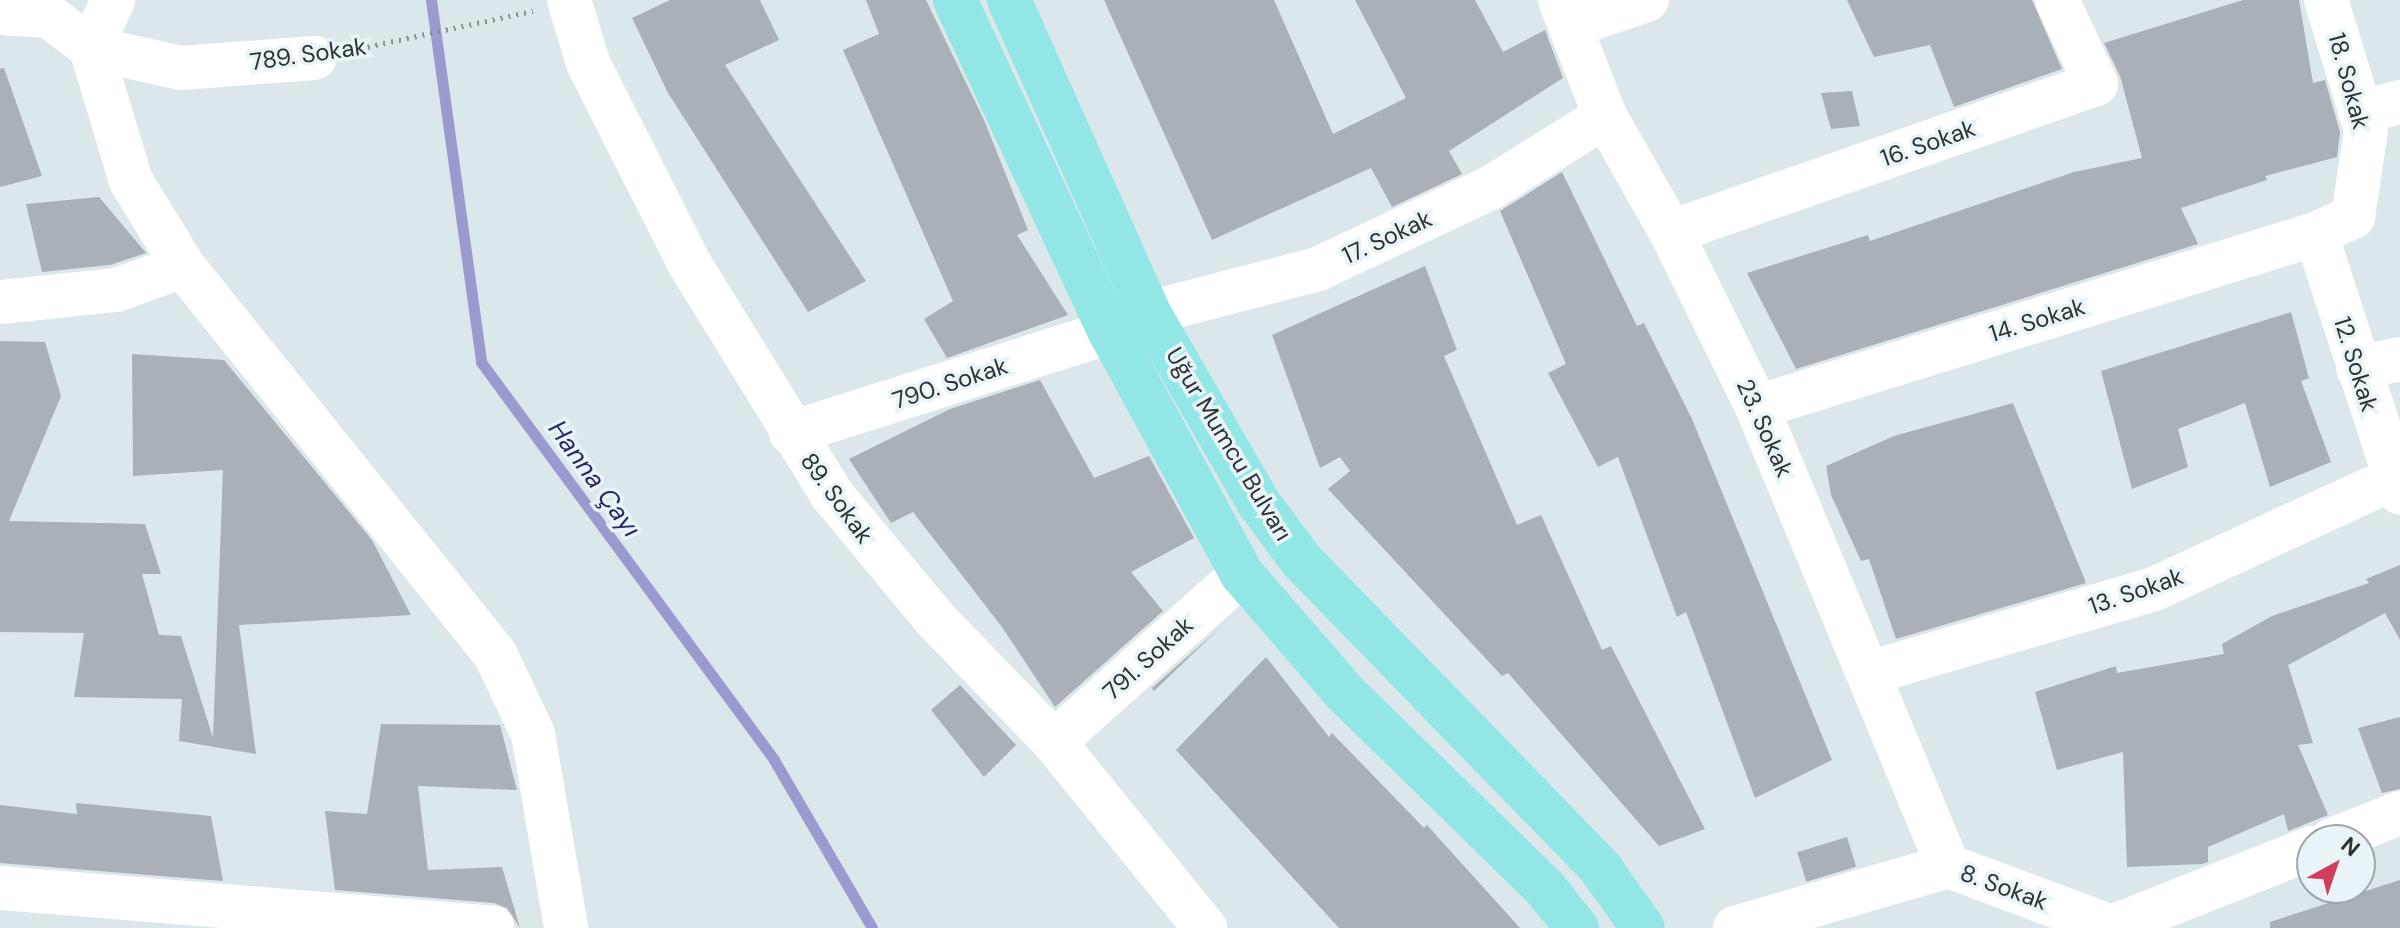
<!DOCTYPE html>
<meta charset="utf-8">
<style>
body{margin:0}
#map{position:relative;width:2400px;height:928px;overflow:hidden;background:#dce7eb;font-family:"DM Sans",sans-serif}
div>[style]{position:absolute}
.stream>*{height:11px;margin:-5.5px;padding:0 5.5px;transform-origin:5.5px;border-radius:5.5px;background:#9a9acf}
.building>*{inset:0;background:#a9b0b7;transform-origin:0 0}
.path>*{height:5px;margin-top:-2.5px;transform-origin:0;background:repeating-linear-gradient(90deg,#899193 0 2px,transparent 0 8px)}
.minor>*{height:44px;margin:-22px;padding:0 22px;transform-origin:22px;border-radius:22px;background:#fff}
.major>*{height:44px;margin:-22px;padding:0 22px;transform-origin:22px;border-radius:22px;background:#92e6e6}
span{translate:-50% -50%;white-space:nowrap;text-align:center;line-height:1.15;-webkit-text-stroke:7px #e9f4f9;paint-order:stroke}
.street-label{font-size:24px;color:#2e3233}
.water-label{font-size:26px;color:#2c2564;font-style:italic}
.north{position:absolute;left:2296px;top:824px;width:80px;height:80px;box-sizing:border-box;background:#e9f4f9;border:2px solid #9ea6aa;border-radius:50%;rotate:40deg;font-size:22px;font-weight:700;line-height:32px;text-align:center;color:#2e3233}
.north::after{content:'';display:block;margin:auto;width:28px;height:36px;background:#cf3f5c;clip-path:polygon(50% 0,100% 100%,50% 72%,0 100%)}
</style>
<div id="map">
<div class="stream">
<i style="left:431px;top:0;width:365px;rotate:82.1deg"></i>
<i style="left:481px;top:362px;width:494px;rotate:53.6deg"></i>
<i style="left:774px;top:760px;width:194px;rotate:59.7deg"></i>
</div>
<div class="building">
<i style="clip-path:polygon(670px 0,760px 0,779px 40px,725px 65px,866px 281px,808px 312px,668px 93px,632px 18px)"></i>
<i style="clip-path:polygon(866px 0,926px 0,984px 120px,1028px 230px,1017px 235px,1068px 315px,947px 358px,924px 319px,953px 301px,843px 50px,879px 34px)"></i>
<i style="clip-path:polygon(1104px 0,1274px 0,1333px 134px,1406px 98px,1355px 0,1475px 0,1503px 52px,1545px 30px,1563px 78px,1449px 151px,1462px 174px,1392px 207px,1371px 168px,1212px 240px)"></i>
<i style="clip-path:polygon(1847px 0,2032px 0,2062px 69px,1954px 107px,1930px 45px,1874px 57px)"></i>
<i style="clip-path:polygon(2243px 0,2299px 0,2313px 83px,2325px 80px,2340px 132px,2337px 157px,2265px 176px,2267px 180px,2181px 208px,2198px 244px,1796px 369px,1747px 273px,1868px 235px,1870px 241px,2074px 172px,2142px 158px,2120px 76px,2104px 43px)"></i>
<i style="clip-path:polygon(4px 68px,42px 176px,0 187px,0 69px)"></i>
<i style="clip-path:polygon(1852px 91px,1860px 126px,1831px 129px,1821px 93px)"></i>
<i style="clip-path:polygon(1562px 172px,1637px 326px,1644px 323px,1692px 419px,1832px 760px,1755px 798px,1686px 612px,1677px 617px,1618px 457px,1598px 467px,1548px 373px,1566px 364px,1500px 211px)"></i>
<i style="clip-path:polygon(99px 197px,146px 253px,110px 265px,42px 272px,26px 204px)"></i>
<i style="clip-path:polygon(1425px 266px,1457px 350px,1444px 356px,1517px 525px,1541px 515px,1602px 650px,1611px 646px,1705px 829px,1659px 846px,1508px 673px,1502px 676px,1328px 489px,1350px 471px,1340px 457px,1320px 468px,1272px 335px)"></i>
<i style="clip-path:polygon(2291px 312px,2309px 378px,2301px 381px,2331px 462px,2270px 487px,2245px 403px,2178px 429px,2188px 467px,2132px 489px,2101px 371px)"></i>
<i style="clip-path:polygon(0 341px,45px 342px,61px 396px,9px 521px,145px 524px,161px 574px,142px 574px,159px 635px,181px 636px,213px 738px,223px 470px,133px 476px,132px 354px,224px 360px,372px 540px,411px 615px,239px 625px,256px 754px,179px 741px,182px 699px,74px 697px,84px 633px,0 632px)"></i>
<i style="clip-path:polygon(1040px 380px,1094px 478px,1149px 456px,1194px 538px,1131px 572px,1163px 611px,1055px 707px,1002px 627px,913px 512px,891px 523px,849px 459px,950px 409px)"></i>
<i style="clip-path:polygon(2013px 403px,2086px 583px,1896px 639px,1869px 559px,1861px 561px,1831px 495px,1826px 466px,1894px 436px)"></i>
<i style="clip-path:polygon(2400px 565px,2400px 640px,2385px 613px,2288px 665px,2313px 743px,2298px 745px,2328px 815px,2288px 831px,2284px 814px,2208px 847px,2208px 862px,2202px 864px,2127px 867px,2123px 752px,2057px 770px,2035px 692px,2116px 666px,2117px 673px,2224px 654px,2222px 644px,2272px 616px,2369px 583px,2366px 579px)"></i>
<i style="clip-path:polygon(1240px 610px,1224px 624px,1154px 691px,1152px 688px)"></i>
<i style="clip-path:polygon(1266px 657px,1329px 737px,1332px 733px,1424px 828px,1427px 825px,1520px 928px,1339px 928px,1176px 750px)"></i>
<i style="clip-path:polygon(960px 685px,1016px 745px,984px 777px,931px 710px)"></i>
<i style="clip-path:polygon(2400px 717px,2400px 789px,2382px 793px,2358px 728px)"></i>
<i style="clip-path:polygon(381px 724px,500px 725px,517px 790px,418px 786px,428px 870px,502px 867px,520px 928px,507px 908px,494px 903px,335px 890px,325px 811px,367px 814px)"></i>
<i style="clip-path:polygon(76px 803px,211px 816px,223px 881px,0 863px,0 805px,77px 814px)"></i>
<i style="left:1847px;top:837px;width:31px;height:52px;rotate:73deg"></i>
<i style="clip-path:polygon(2400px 880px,2400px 928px,2270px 928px,2270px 922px)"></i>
</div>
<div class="path">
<i style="left:352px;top:50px;width:185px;rotate:-12.2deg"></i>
</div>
<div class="minor">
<i style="left:113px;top:0;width:53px;rotate:114.6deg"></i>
<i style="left:91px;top:48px;width:139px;rotate:73.3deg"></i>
<i style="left:131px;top:181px;width:100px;rotate:58.5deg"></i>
<i style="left:183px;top:266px;width:498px;rotate:51.2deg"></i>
<i style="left:495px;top:654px;width:89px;rotate:64.6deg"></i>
<i style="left:533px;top:734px;width:197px;rotate:80.3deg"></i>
<i style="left:569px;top:0;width:66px;rotate:73.2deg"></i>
<i style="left:588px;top:63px;width:224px;rotate:63.2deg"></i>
<i style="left:689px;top:263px;width:274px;rotate:58.3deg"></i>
<i style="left:833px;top:496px;width:160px;rotate:50.3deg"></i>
<i style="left:935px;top:619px;width:171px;rotate:45.9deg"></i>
<i style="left:1054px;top:742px;width:240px;rotate:50.9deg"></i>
<i style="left:1560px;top:0;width:124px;rotate:68.8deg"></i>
<i style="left:1605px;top:116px;width:133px;rotate:60.4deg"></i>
<i style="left:1671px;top:232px;width:195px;rotate:63.8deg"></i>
<i style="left:1757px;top:407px;width:497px;rotate:67.4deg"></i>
<i style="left:0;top:13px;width:49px;rotate:3.5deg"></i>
<i style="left:49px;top:16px;width:53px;rotate:37.3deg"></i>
<i style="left:91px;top:48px;width:92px;rotate:12.5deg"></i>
<i style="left:181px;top:68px;width:134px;rotate:-4.3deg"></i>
<i style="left:1573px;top:25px;width:78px;rotate:-18.7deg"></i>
<i style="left:2360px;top:112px;width:41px;rotate:-14deg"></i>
<i style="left:1671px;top:232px;width:450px;rotate:-19.2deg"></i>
<i style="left:2096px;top:84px;width:93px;rotate:-114.9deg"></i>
<i style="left:2316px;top:234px;width:272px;rotate:72deg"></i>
<i style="left:0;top:302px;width:117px;rotate:-5.9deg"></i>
<i style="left:116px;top:290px;width:71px;rotate:-19.7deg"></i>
<i style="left:1149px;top:313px;width:175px;rotate:-14.6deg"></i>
<i style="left:1318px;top:269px;width:192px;rotate:-25.2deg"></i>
<i style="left:1492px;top:187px;width:133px;rotate:-32.1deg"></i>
<i style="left:2358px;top:368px;width:43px;rotate:-12.1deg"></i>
<i style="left:1757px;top:407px;width:585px;rotate:-17.2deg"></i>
<i style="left:2316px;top:234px;width:41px;rotate:-24.7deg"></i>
<i style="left:2353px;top:217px;width:88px;rotate:-81.5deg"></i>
<i style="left:2366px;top:130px;width:136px;rotate:-107.1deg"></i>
<i style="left:791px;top:433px;width:335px;rotate:-17.6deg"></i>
<i style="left:1869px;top:673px;width:297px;rotate:-16.4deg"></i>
<i style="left:2154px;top:589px;width:262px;rotate:-24.8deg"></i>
<i style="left:1054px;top:742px;width:252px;rotate:-41.8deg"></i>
<i style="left:2332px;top:840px;width:73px;rotate:-21.7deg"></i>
<i style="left:0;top:888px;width:494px;rotate:4.6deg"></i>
<i style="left:1735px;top:928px;width:222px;rotate:-16.2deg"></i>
<i style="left:1948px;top:866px;width:175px;rotate:20.4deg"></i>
<i style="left:2112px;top:927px;width:215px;rotate:-21.6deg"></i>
</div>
<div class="major">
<i style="left:955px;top:0;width:366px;rotate:65deg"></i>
<i style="left:1110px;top:332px;width:276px;rotate:61.4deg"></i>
<i style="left:1242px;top:574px;width:157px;rotate:49.1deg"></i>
<i style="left:1345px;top:693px;width:278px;rotate:44.3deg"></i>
<i style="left:1544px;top:887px;width:53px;rotate:51.2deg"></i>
<i style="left:1009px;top:0;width:343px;rotate:65.9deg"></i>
<i style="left:1149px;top:313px;width:218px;rotate:60deg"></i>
<i style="left:1258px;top:502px;width:72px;rotate:53.4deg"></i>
<i style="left:1301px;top:560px;width:431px;rotate:45.8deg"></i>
<i style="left:1601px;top:869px;width:72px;rotate:54.6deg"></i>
</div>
<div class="street-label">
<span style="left:308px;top:54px;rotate:-8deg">789. Sokak</span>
<span style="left:2349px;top:81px;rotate:75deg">18. Sokak</span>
<span style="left:1928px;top:143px;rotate:-19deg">16. Sokak</span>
<span style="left:1387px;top:237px;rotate:-25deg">17. Sokak</span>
<span style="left:2037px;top:320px;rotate:-17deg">14. Sokak</span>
<span style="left:2356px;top:364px;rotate:73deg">12. Sokak</span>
<span style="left:950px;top:383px;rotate:-18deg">790. Sokak</span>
<span style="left:1765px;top:428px;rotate:66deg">23. Sokak</span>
<span style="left:1229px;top:444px;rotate:59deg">Uğur Mumcu Bulvarı</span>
<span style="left:837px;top:498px;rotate:54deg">89. Sokak</span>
<span style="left:2136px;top:591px;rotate:-19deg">13. Sokak</span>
<span style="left:1148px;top:658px;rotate:-42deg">791. Sokak</span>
<span style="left:2004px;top:887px;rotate:20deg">8. Sokak</span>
</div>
<div class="water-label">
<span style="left:594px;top:479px;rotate:54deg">Hanna Çayı</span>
</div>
<div class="north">N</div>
</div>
